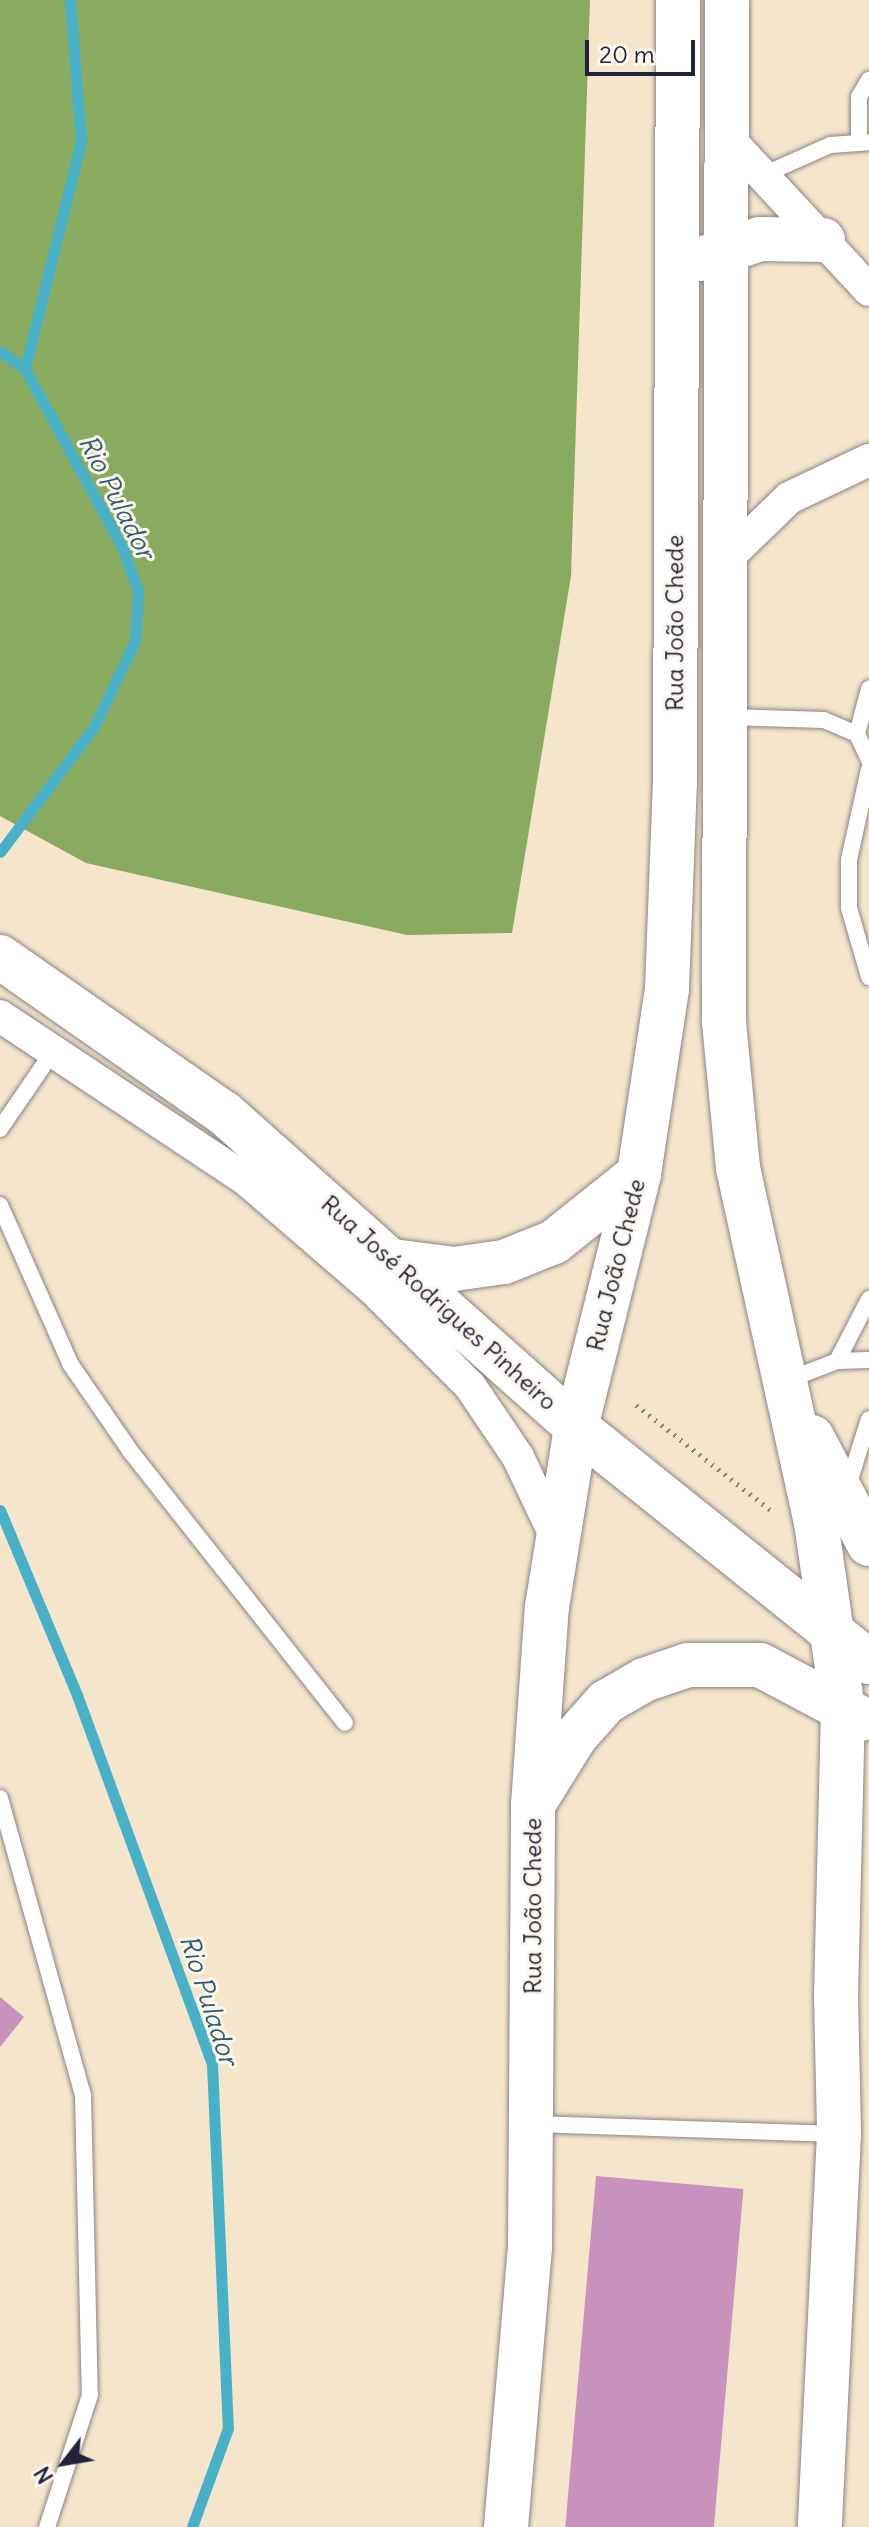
<!DOCTYPE html>
<meta charset="utf-8">
<style>
body{margin:0}
#map{position:relative;width:869px;height:2527px;overflow:hidden;background:#f4e5cb;font-family:Delius,sans-serif}
div>[style]{position:absolute}
.forest>*{inset:0;background:#88ab60}
.stream>*{height:11px;margin:-5.5px;padding:0 5.5px;transform-origin:5.5px;border-radius:5.5px;background:#48b1c7}
.building>*{inset:0;background:#c792bb;transform-origin:0 0}
.path>*{height:5px;margin-top:-2.5px;transform-origin:0;background:repeating-linear-gradient(90deg,#8b8483 0 2px,transparent 0 8px)}
.roads{filter:drop-shadow(0 0 2px #8b8483) drop-shadow(0 0 2px #8b8483)}
.service>*{height:16px;margin:-8px;padding:0 8px;transform-origin:8px;border-radius:8px;background:#fff}
.minor>*{height:32px;margin:-16px;padding:0 16px;transform-origin:16px;border-radius:16px;background:#fff}
.secondary>*{height:44px;margin:-22px;padding:0 22px;transform-origin:22px;border-radius:22px;background:#fff}
span{translate:-50% -50%;white-space:nowrap;text-align:center;line-height:1.15;-webkit-text-stroke:6px #fbf7ec;paint-order:stroke}
.street-label{font-size:24px;color:#22223b}
.water-label{font-size:26px;color:#315b73;font-style:italic}
.north{position:absolute;left:24px;top:2423px;width:80px;height:80px;-webkit-text-stroke:6px #fbf7ec;paint-order:stroke;rotate:239deg;font-size:22px;font-weight:700;line-height:32px;text-align:center;color:#22223b}
.north::after{content:'';display:block;margin:auto;width:28px;height:36px;background:#22223b;clip-path:polygon(50% 0,100% 100%,50% 72%,0 100%)}
.scale{position:absolute;left:585px;top:40px;width:110px;height:36px;box-sizing:border-box;border:4px solid #22223b;border-top:0;padding-left:10px;font-size:24px;line-height:28px;white-space:nowrap;color:#22223b;-webkit-text-stroke:6px #fbf7ec;paint-order:stroke}
</style>
<div id="map">
<div class="forest">
<i style="clip-path:polygon(0 0,590px 0,571px 576px,512px 933px,407px 935px,86px 863px,0 816px)"></i>
</div>
<div class="stream">
<i style="left:0;top:351px;width:31px;rotate:36deg"></i>
<i style="left:25px;top:369px;width:203px;rotate:61.4deg"></i>
<i style="left:122px;top:547px;width:47px;rotate:70deg"></i>
<i style="left:138px;top:591px;width:50px;rotate:93.4deg"></i>
<i style="left:135px;top:641px;width:95px;rotate:115.5deg"></i>
<i style="left:94px;top:727px;width:156px;rotate:126.9deg"></i>
<i style="left:25px;top:369px;width:235px;rotate:-76.2deg"></i>
<i style="left:81px;top:141px;width:141px;rotate:-94.5deg"></i>
<i style="left:0;top:1510px;width:200px;rotate:67.4deg"></i>
<i style="left:77px;top:1695px;width:393px;rotate:69.9deg"></i>
<i style="left:212px;top:2064px;width:364px;rotate:87.5deg"></i>
<i style="left:228px;top:2428px;width:105px;rotate:110deg"></i>
</div>
<div class="building">
<i style="clip-path:polygon(0 1997px,24px 2017px,0 2047px)"></i>
<i style="left:596px;top:2176px;width:148px;height:352px;rotate:5deg"></i>
</div>
<div class="path">
<i style="left:636px;top:1405px;width:174px;rotate:38deg"></i>
</div>
<div class="roads">
<div class="service">
<i style="left:859px;top:143px;width:46px;rotate:-90deg"></i>
<i style="left:859px;top:97px;width:20px;rotate:-60deg"></i>
<i style="left:763px;top:175px;width:73px;rotate:-24.1deg"></i>
<i style="left:830px;top:145px;width:39px;rotate:-4deg"></i>
<i style="left:728px;top:717px;width:96px;rotate:1.8deg"></i>
<i style="left:824px;top:720px;width:36px;rotate:23deg"></i>
<i style="left:857px;top:734px;width:29px;rotate:65deg"></i>
<i style="left:857px;top:734px;width:47px;rotate:-75.1deg"></i>
<i style="left:869px;top:769px;width:93px;rotate:102.4deg"></i>
<i style="left:849px;top:860px;width:48px;rotate:90deg"></i>
<i style="left:849px;top:908px;width:72px;rotate:73.8deg"></i>
<i style="left:0;top:1129px;width:96px;rotate:-55.6deg"></i>
<i style="left:0;top:1205px;width:175px;rotate:66.1deg"></i>
<i style="left:71px;top:1365px;width:106px;rotate:55.4deg"></i>
<i style="left:131px;top:1452px;width:345px;rotate:51.7deg"></i>
<i style="left:837px;top:1361px;width:70px;rotate:-62.7deg"></i>
<i style="left:788px;top:1380px;width:53px;rotate:-21.2deg"></i>
<i style="left:837px;top:1361px;width:32px;rotate:-2deg"></i>
<i style="left:847px;top:1489px;width:73px;rotate:-72.6deg"></i>
<i style="left:0;top:1798px;width:308px;rotate:74.4deg"></i>
<i style="left:83px;top:2095px;width:300px;rotate:88.7deg"></i>
<i style="left:90px;top:2395px;width:139px;rotate:108deg"></i>
<i style="left:534px;top:2124px;width:302px;rotate:1.9deg"></i>
</div>
<div class="minor">
<i style="left:726px;top:136px;width:210px;rotate:47.1deg"></i>
<i style="left:724px;top:561px;width:91px;rotate:-44.1deg"></i>
<i style="left:789px;top:498px;width:89px;rotate:-25.4deg"></i>
<i style="left:0;top:1016px;width:298px;rotate:33.6deg"></i>
<i style="left:248px;top:1181px;width:162px;rotate:40.8deg"></i>
<i style="left:371px;top:1287px;width:140px;rotate:45deg"></i>
<i style="left:470px;top:1386px;width:86px;rotate:55.9deg"></i>
<i style="left:518px;top:1457px;width:89px;rotate:64.6deg"></i>
</div>
<div class="secondary">
<i style="left:727px;top:0;width:1022px;rotate:90.17deg"></i>
<i style="left:724px;top:1022px;width:147px;rotate:84.5deg"></i>
<i style="left:738px;top:1168px;width:362px;rotate:77.6deg"></i>
<i style="left:816px;top:1522px;width:189px;rotate:81.8deg"></i>
<i style="left:843px;top:1709px;width:288px;rotate:91.4deg"></i>
<i style="left:836px;top:1997px;width:137px;rotate:88.7deg"></i>
<i style="left:839px;top:2134px;width:393px;rotate:92.8deg"></i>
<i style="left:701px;top:259px;width:62px;rotate:-18.7deg"></i>
<i style="left:760px;top:239px;width:63px;rotate:0.9deg"></i>
<i style="left:0;top:957px;width:273px;rotate:34.9deg"></i>
<i style="left:224px;top:1113px;width:472px;rotate:41.7deg"></i>
<i style="left:576px;top:1427px;width:376px;rotate:38.7deg"></i>
<i style="left:393px;top:1261px;width:62px;rotate:7.5deg"></i>
<i style="left:454px;top:1269px;width:50px;rotate:-8deg"></i>
<i style="left:504px;top:1262px;width:54px;rotate:-21.8deg"></i>
<i style="left:554px;top:1242px;width:109px;rotate:-38.7deg"></i>
<i style="left:812px;top:1437px;width:121px;rotate:62deg"></i>
<i style="left:536px;top:1800px;width:74px;rotate:-58.2deg"></i>
<i style="left:575px;top:1737px;width:47px;rotate:-48.5deg"></i>
<i style="left:606px;top:1702px;width:44px;rotate:-30.1deg"></i>
<i style="left:644px;top:1680px;width:46px;rotate:-18.8deg"></i>
<i style="left:688px;top:1665px;width:72px"></i>
<i style="left:760px;top:1665px;width:115px;rotate:27.9deg"></i>
<i style="left:506px;top:2527px;width:281px;rotate:-85.1deg"></i>
<i style="left:530px;top:2247px;width:442px;rotate:-89.6deg"></i>
<i style="left:533px;top:1805px;width:198px;rotate:-86deg"></i>
<i style="left:547px;top:1607px;width:182px;rotate:-80.8deg"></i>
<i style="left:576px;top:1427px;width:261px;rotate:-76deg"></i>
<i style="left:639px;top:1174px;width:187px;rotate:-81.4deg"></i>
<i style="left:667px;top:989px;width:206px;rotate:-87.8deg"></i>
<i style="left:675px;top:783px;width:783px;rotate:-89.78deg"></i>
</div>
</div>
<div class="street-label">
<span style="left:675px;top:623px;rotate:-90deg">Rua João Chede</span>
<span style="left:616px;top:1265px;rotate:-76deg">Rua João Chede</span>
<span style="left:439px;top:1303px;rotate:42deg">Rua José Rodrigues Pinheiro</span>
<span style="left:533px;top:1906px;rotate:-90deg">Rua João Chede</span>
</div>
<div class="water-label">
<span style="left:117px;top:497px;rotate:63deg">Rio Pulador</span>
<span style="left:209px;top:2000px;rotate:72deg">Rio Pulador</span>
</div>
<div class="north">N</div>
<div class="scale">20 m</div>
</div>
